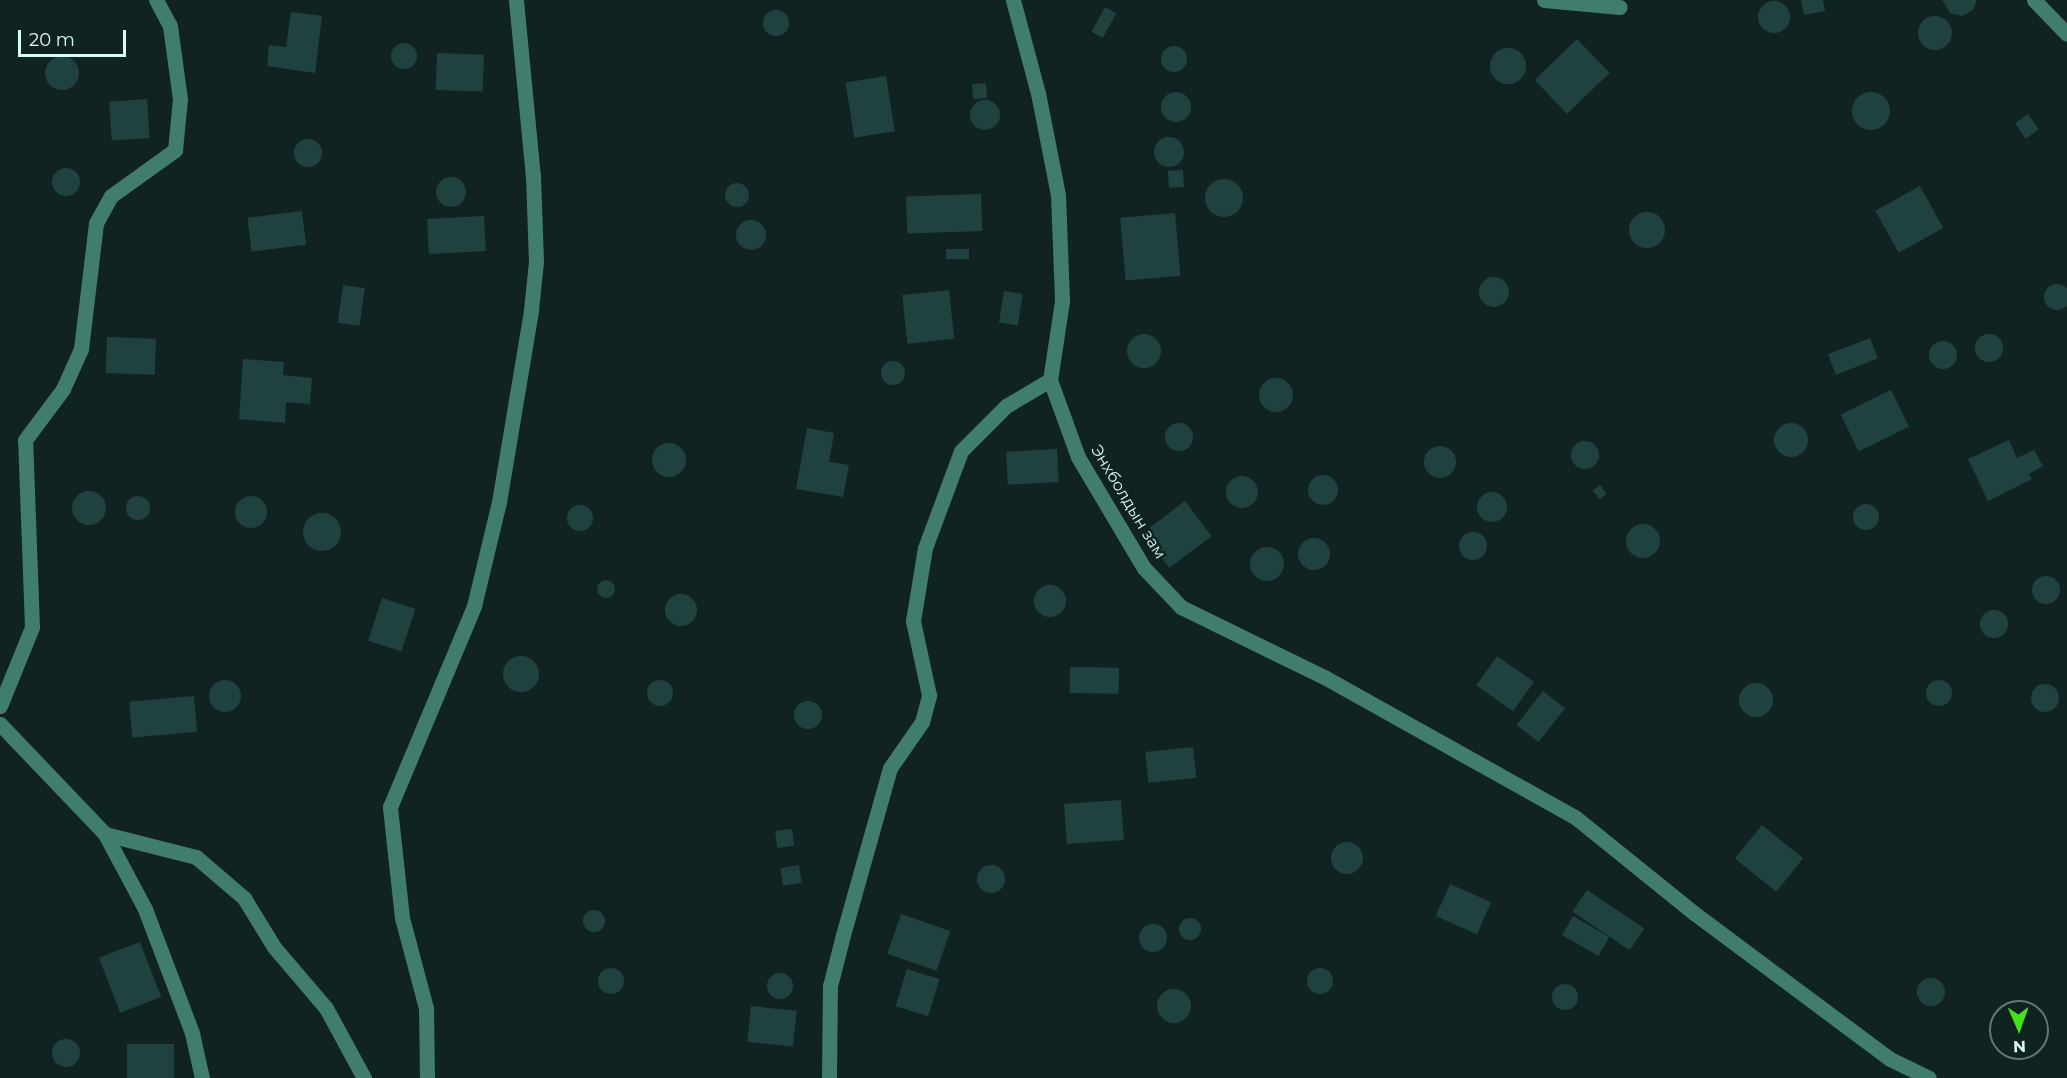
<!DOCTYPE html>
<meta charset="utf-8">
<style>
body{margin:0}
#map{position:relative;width:2067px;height:1078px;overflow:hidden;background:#112320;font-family:Montserrat,sans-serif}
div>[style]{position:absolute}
.building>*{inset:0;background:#1f423e;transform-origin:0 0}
.round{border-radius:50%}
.minor>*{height:15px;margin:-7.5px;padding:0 7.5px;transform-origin:7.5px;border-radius:7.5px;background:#417d6d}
span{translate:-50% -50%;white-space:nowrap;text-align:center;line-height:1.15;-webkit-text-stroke:5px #112320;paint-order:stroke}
.street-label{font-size:16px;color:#d7fbf4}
.north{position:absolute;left:1989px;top:1000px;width:60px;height:60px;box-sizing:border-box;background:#112320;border:2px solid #607975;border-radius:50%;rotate:178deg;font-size:16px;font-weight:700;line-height:24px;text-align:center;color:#d7fbf4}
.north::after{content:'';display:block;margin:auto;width:21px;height:27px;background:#42e419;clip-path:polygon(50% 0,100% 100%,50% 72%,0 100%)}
.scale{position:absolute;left:18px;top:30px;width:108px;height:27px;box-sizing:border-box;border:3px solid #d7fbf4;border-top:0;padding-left:8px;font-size:18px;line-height:21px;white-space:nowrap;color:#d7fbf4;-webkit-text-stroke:4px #112320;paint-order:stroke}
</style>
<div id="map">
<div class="building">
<i style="clip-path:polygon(1801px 0,1823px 0,1825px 11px,1804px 15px)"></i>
<i style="clip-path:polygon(1942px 0,1977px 0,1973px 10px,1962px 16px,1950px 13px)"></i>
<i class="round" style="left:1758px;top:1px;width:32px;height:32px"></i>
<i style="left:1105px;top:7px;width:13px;height:28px;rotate:29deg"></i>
<i class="round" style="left:763px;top:10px;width:26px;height:26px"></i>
<i style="clip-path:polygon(291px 12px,322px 16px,315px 73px,267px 66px,269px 45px,286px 47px)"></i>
<i class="round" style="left:1918px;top:16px;width:34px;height:34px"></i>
<i style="left:1577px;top:39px;width:47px;height:59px;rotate:46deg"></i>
<i class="round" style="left:391px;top:43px;width:26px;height:26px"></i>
<i class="round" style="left:1161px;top:46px;width:26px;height:26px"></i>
<i class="round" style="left:1490px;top:48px;width:36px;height:36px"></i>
<i style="left:437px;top:53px;width:47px;height:37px;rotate:2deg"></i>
<i class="round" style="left:45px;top:56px;width:34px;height:34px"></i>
<i style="left:886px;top:76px;width:56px;height:41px;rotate:81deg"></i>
<i style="left:986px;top:83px;width:15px;height:14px;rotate:86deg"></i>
<i class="round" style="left:1161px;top:92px;width:30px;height:30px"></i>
<i class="round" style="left:1852px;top:92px;width:38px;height:38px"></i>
<i style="left:147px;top:99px;width:39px;height:38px;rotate:86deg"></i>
<i class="round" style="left:970px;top:100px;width:30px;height:30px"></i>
<i style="left:2028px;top:114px;width:19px;height:16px;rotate:55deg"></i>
<i class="round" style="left:1154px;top:137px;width:30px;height:30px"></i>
<i class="round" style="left:294px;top:139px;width:28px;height:28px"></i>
<i class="round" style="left:52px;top:168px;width:28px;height:28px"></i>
<i style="left:1183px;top:170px;width:17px;height:15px;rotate:87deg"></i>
<i class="round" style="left:436px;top:177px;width:30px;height:30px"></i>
<i class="round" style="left:1205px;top:179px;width:38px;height:38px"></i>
<i class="round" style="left:725px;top:183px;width:24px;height:24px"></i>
<i style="left:1920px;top:186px;width:48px;height:51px;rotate:61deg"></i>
<i style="left:981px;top:194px;width:37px;height:75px;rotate:88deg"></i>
<i style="left:302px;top:211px;width:34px;height:55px;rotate:83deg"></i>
<i class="round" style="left:1629px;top:212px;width:36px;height:36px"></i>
<i style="left:1175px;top:213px;width:63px;height:55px;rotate:85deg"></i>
<i style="left:484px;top:216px;width:35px;height:57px;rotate:87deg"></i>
<i class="round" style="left:736px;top:220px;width:30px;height:30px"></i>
<i style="left:946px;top:249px;width:23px;height:10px"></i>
<i class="round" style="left:1479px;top:277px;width:30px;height:30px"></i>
<i class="round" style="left:2044px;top:284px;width:26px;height:26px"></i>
<i style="left:343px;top:285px;width:22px;height:38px;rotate:8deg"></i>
<i style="left:949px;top:290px;width:49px;height:47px;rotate:84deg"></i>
<i style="left:1004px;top:291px;width:19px;height:32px;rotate:9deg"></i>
<i class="round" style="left:1975px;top:334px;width:28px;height:28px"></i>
<i class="round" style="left:1127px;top:334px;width:34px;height:34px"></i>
<i style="left:107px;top:337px;width:49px;height:36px;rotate:2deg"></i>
<i style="left:1870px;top:338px;width:22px;height:45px;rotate:69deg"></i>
<i class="round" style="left:1929px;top:341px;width:28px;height:28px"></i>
<i style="clip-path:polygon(243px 359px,284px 362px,283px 375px,312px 378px,310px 404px,286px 402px,285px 423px,239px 419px)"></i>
<i class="round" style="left:881px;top:361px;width:24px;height:24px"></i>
<i class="round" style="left:1259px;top:378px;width:34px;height:34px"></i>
<i style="left:1891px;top:390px;width:41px;height:56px;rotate:64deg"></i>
<i class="round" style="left:1774px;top:423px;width:34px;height:34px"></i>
<i class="round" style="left:1165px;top:423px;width:28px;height:28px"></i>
<i style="clip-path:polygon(807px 428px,834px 433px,829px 462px,849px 465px,843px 497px,796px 489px)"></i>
<i style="clip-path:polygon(2009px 440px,2017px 458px,2034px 450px,2043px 466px,2029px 474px,2032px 479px,1988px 501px,1968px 459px)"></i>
<i class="round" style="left:1571px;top:441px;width:28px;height:28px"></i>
<i class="round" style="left:652px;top:443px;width:34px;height:34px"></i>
<i class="round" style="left:1424px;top:446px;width:32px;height:32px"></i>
<i style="left:1057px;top:449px;width:33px;height:51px;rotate:87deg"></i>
<i class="round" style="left:1308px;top:475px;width:30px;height:30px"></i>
<i class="round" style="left:1226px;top:476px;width:32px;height:32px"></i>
<i style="left:1600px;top:485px;width:11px;height:9px;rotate:52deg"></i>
<i class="round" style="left:72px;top:491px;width:34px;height:34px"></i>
<i class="round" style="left:1477px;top:492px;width:30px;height:30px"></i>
<i class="round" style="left:235px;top:496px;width:32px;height:32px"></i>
<i class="round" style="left:126px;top:496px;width:24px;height:24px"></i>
<i style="left:1185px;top:501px;width:44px;height:53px;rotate:53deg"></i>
<i class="round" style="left:1853px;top:504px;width:26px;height:26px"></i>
<i class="round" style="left:567px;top:505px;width:26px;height:26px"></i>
<i class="round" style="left:303px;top:513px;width:38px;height:38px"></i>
<i class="round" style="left:1626px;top:524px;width:34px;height:34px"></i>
<i class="round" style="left:1459px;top:532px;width:28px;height:28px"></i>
<i class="round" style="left:1298px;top:538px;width:32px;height:32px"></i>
<i class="round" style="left:1250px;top:547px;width:34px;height:34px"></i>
<i class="round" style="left:2032px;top:576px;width:28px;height:28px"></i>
<i class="round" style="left:597px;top:580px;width:18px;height:18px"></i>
<i class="round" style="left:1034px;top:585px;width:32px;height:32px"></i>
<i class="round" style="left:665px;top:594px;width:32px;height:32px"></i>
<i style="left:382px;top:598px;width:35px;height:45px;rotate:18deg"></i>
<i class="round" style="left:1980px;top:610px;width:28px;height:28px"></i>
<i style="left:1497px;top:656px;width:45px;height:36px;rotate:35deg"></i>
<i class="round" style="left:503px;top:656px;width:36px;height:36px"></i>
<i style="left:1070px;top:667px;width:49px;height:26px;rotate:1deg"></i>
<i class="round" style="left:1926px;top:680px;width:26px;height:26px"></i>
<i class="round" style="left:647px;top:680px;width:26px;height:26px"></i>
<i class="round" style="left:209px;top:680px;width:32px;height:32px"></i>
<i class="round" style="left:1739px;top:683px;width:34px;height:34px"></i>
<i class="round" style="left:2031px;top:684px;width:28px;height:28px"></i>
<i style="left:1543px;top:691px;width:28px;height:43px;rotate:38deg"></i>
<i style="left:194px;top:696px;width:36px;height:65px;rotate:85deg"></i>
<i class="round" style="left:794px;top:701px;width:28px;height:28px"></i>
<i style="left:1193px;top:747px;width:31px;height:48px;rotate:84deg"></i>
<i style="left:1121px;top:800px;width:40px;height:57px;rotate:86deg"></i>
<i style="left:1762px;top:825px;width:53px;height:43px;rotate:39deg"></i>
<i style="left:792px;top:829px;width:17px;height:17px;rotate:83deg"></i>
<i class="round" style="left:1331px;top:842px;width:32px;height:32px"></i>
<i class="round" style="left:977px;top:865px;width:28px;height:28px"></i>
<i style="left:799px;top:865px;width:18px;height:19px;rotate:81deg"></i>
<i style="left:1450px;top:884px;width:45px;height:35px;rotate:24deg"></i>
<i style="left:1587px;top:890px;width:69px;height:26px;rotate:34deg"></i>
<i class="round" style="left:583px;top:910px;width:22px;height:22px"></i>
<i style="left:901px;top:914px;width:52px;height:42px;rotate:19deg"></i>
<i style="left:1573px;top:916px;width:42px;height:22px;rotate:30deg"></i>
<i class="round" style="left:1179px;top:918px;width:22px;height:22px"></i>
<i class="round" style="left:1139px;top:924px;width:28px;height:28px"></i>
<i style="left:140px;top:942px;width:59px;height:44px;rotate:69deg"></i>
<i class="round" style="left:1307px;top:968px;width:26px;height:26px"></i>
<i class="round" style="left:598px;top:968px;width:26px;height:26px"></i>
<i style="left:907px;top:969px;width:34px;height:39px;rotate:17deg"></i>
<i class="round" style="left:767px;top:973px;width:26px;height:26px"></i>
<i class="round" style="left:1917px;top:978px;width:28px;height:28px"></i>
<i class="round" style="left:1552px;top:984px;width:26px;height:26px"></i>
<i class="round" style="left:1157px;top:989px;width:34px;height:34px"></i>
<i style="left:751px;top:1006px;width:46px;height:36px;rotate:6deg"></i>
<i class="round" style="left:52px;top:1039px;width:28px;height:28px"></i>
<i style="left:127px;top:1044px;width:47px;height:34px"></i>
</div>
<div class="minor">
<i style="left:1013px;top:0;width:96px;rotate:75deg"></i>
<i style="left:1038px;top:93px;width:104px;rotate:78.9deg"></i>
<i style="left:1058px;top:195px;width:106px;rotate:87.8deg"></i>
<i style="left:1062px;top:301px;width:80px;rotate:98.6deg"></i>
<i style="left:1050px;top:380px;width:82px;rotate:70deg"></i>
<i style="left:1078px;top:457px;width:129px;rotate:59.3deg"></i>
<i style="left:1144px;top:568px;width:54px;rotate:46.5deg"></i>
<i style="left:1181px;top:607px;width:161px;rotate:26.1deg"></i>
<i style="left:1326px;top:678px;width:285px;rotate:29.2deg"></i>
<i style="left:1575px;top:817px;width:153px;rotate:38.9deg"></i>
<i style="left:1694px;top:913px;width:244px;rotate:36.7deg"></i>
<i style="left:1890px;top:1059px;width:43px;rotate:26deg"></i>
<i style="left:1544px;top:0;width:76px;rotate:5.3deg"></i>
<i style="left:2034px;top:0;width:47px;rotate:45.9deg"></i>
<i style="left:0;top:706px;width:85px;rotate:-67.9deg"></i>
<i style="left:32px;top:627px;width:187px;rotate:-92.1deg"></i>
<i style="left:25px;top:440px;width:64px;rotate:-53.3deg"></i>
<i style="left:63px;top:389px;width:44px;rotate:-65.8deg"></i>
<i style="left:81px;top:349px;width:127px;rotate:-83.2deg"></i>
<i style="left:96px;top:223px;width:31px;rotate:-61deg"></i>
<i style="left:111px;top:196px;width:79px;rotate:-35.7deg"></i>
<i style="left:175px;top:150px;width:51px;rotate:-84.4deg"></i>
<i style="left:180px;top:99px;width:74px;rotate:-97.8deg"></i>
<i style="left:170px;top:26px;width:30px;rotate:-118deg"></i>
<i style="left:0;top:724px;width:152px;rotate:46.3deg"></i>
<i style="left:105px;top:834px;width:85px;rotate:61.9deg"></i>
<i style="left:145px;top:909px;width:133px;rotate:69.2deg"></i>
<i style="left:192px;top:1033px;width:46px;rotate:77.5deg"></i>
<i style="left:105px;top:834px;width:94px;rotate:14.2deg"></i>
<i style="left:196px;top:857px;width:63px;rotate:40.5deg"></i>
<i style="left:244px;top:898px;width:57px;rotate:58.5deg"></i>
<i style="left:274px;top:947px;width:80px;rotate:49.6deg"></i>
<i style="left:326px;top:1008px;width:80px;rotate:61.5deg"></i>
<i style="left:427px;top:1078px;width:70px;rotate:-90.8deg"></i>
<i style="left:426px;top:1008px;width:93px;rotate:-104.9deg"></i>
<i style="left:402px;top:918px;width:112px;rotate:-96.2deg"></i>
<i style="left:390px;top:807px;width:218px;rotate:-67.3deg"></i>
<i style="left:474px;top:606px;width:107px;rotate:-76.5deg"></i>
<i style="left:499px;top:502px;width:195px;rotate:-80.5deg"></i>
<i style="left:531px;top:310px;width:48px;rotate:-84.1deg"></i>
<i style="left:536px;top:262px;width:85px;rotate:-92deg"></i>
<i style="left:533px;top:177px;width:178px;rotate:-95.5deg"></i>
<i style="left:829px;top:1078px;width:92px;rotate:-89.4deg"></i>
<i style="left:830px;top:986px;width:53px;rotate:-75.7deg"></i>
<i style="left:843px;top:935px;width:173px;rotate:-74.3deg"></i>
<i style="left:890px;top:768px;width:56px;rotate:-55.2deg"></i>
<i style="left:922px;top:722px;width:28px;rotate:-75deg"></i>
<i style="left:929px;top:695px;width:76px;rotate:-102.2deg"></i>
<i style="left:913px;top:621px;width:74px;rotate:-80.7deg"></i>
<i style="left:925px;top:548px;width:103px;rotate:-69.6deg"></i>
<i style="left:961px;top:451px;width:64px;rotate:-45deg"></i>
<i style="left:1006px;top:406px;width:51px;rotate:-30.6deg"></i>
</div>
<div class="street-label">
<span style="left:1128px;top:502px;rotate:59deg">Энхболдын зам</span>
</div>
<div class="north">N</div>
<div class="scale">20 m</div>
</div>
